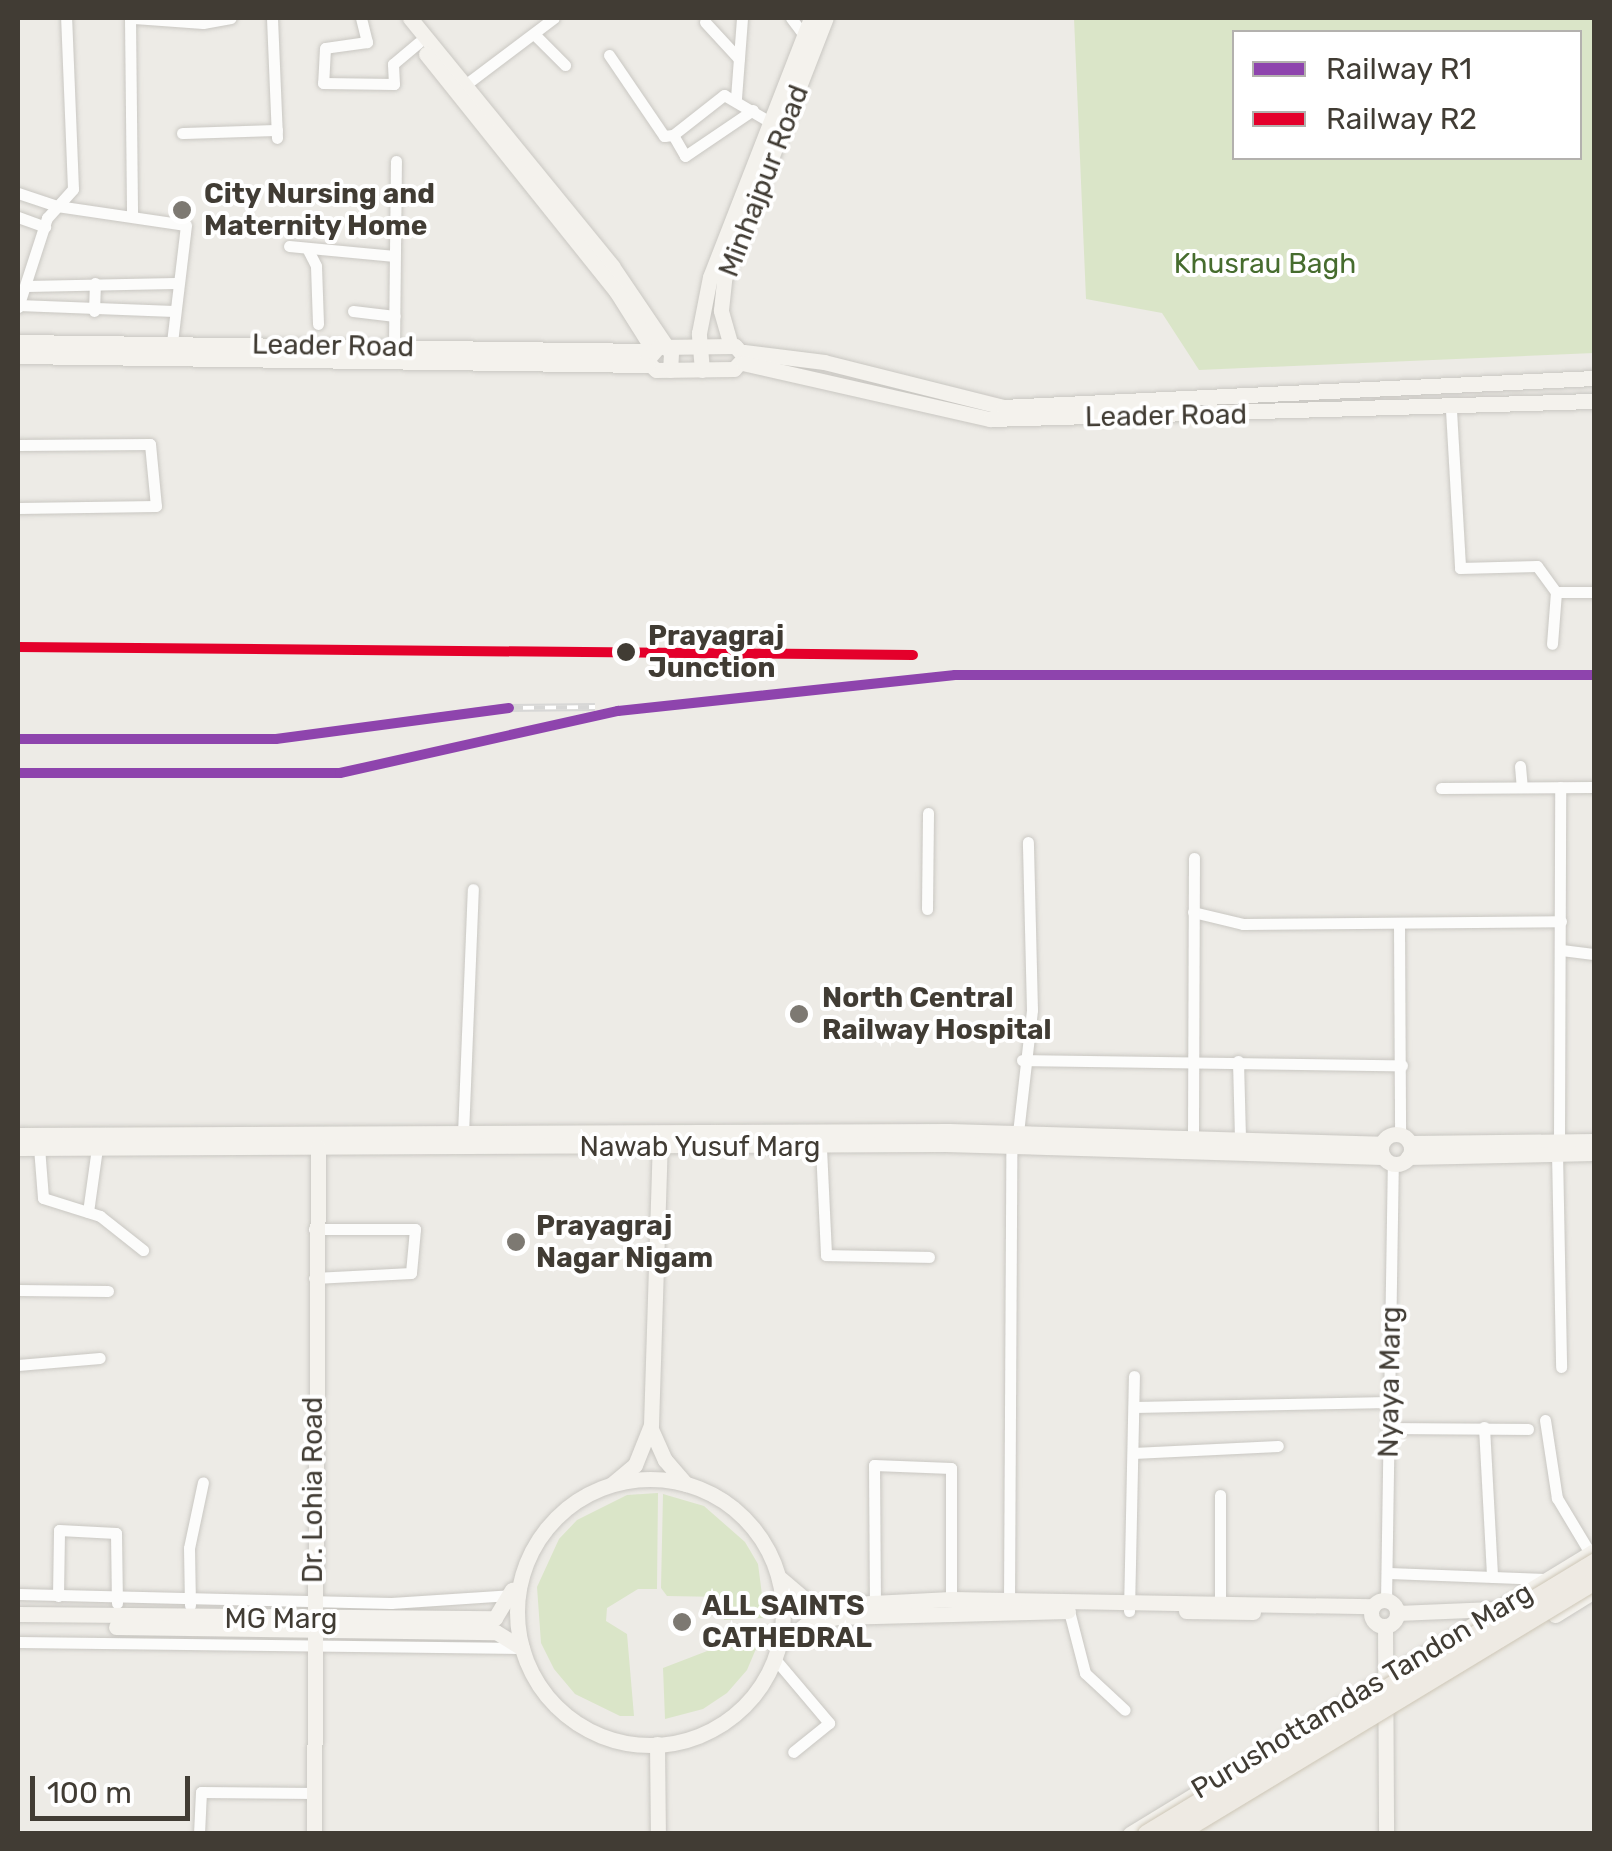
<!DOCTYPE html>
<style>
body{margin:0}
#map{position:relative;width:1612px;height:1851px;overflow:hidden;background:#edebe6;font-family:Rubik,sans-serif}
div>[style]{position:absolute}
.green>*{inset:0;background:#dae5c8}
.roads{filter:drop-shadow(0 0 2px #c9c7c2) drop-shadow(0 0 2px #c9c7c2)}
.street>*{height:11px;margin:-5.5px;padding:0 5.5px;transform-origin:5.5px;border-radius:5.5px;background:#fcfcfb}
.secondary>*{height:15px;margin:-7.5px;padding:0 7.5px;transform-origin:7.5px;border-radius:7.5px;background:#f4f2ed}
.secondary>.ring{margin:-7.5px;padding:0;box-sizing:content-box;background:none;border:15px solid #f4f2ed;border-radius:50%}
.rail>*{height:8px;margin-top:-4px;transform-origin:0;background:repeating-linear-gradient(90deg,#fff 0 11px,#d7d7d6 0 22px);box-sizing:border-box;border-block:2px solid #d7d7d6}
.bridges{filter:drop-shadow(0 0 2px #cdc6b6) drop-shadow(0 0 2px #cdc6b6)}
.primary-bridge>*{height:18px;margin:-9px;padding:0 9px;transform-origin:9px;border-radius:9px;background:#eeeae3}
.rail-1>*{height:10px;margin:-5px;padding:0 5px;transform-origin:5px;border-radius:5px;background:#8e44ad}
.rail-2>*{height:10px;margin:-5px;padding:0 5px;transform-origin:5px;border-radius:5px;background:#e4002b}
.dots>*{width:28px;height:28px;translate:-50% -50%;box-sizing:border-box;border:5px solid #fff;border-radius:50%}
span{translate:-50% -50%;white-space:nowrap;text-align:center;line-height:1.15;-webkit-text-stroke:8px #fff;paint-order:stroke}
.street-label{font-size:28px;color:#413c34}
.poi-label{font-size:28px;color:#413c34;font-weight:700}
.left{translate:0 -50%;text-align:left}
.park-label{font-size:28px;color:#466c2e}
.stop-label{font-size:28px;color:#413c34;font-weight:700}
.frame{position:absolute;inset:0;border:20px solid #413c34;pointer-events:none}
.legend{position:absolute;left:1232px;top:30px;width:350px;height:130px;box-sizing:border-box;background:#fff;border:2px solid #b3b1ae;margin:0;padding:12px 18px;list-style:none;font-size:30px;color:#413c34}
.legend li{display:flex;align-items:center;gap:20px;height:50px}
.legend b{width:50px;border:2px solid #b3b1ae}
.scale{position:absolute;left:30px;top:1776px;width:160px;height:45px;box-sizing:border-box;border:5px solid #413c34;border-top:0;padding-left:12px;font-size:30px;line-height:35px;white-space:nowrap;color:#413c34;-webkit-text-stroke:8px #fff;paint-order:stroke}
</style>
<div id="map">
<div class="green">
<i style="clip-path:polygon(evenodd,1074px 18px,1594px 18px,1594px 353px,1199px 370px,1162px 313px,1086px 299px,1074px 18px,1234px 32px,1580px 32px,1580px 158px,1234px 158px,1234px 32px)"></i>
<i style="clip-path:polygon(658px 1493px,657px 1589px,638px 1589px,607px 1608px,606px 1621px,627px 1634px,634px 1716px,620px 1716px,575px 1694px,554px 1669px,541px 1643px,537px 1587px,559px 1539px,577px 1520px,627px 1495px)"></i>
<i style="clip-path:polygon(663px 1494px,704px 1506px,745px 1542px,758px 1564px,765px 1618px,724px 1620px,723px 1597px,667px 1596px,661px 1588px)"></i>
<i style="clip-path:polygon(764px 1630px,747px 1670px,727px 1693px,703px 1709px,665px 1719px,663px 1668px,728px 1643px,729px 1631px)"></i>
</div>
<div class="roads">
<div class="street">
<i style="left:130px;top:18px;width:198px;rotate:89.4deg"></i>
<i style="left:134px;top:18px;width:69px;rotate:4.1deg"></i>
<i style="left:203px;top:23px;width:28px;rotate:-10deg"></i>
<i style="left:272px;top:18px;width:120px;rotate:87.6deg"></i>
<i style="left:361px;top:18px;width:25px;rotate:76deg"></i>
<i style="left:367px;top:42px;width:42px;rotate:171.9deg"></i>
<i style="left:325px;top:48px;width:35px;rotate:93deg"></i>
<i style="left:323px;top:83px;width:71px;rotate:0.8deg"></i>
<i style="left:394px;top:84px;width:20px;rotate:-93deg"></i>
<i style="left:393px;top:64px;width:33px;rotate:-40deg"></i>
<i style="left:791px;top:18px;width:21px;rotate:53deg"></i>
<i style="left:705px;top:22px;width:50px;rotate:47.4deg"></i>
<i style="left:534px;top:34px;width:44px;rotate:45deg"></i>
<i style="left:609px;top:55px;width:98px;rotate:55.8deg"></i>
<i style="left:664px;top:136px;width:9px;rotate:-6deg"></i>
<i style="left:673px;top:135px;width:24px;rotate:60deg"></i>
<i style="left:685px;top:156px;width:82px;rotate:-34.1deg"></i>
<i style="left:465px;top:85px;width:111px;rotate:-37deg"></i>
<i style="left:736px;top:98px;width:80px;rotate:-85.7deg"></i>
<i style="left:182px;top:133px;width:95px;rotate:-1.8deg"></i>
<i style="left:673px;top:135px;width:65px;rotate:-38.1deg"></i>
<i style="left:724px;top:95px;width:53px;rotate:30.4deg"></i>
<i style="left:18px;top:193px;width:41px;rotate:18.4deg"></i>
<i style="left:57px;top:206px;width:130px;rotate:8.4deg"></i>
<i style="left:186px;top:225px;width:119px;rotate:96.8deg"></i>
<i style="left:18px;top:217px;width:29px;rotate:20deg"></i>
<i style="left:289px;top:246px;width:106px;rotate:5.4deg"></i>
<i style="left:307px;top:248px;width:20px;rotate:63deg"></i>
<i style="left:316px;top:266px;width:58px;rotate:88deg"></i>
<i style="left:26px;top:286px;width:149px;rotate:-1.2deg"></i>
<i style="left:18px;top:305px;width:156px;rotate:2.2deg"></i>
<i style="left:18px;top:307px;width:94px;rotate:-72deg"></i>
<i style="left:47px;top:218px;width:39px;rotate:-48deg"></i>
<i style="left:73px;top:189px;width:171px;rotate:-92.3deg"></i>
<i style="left:94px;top:311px;width:28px;rotate:-88deg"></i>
<i style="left:353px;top:311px;width:42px;rotate:6.8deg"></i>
<i style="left:394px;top:347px;width:186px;rotate:-89.4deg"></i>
<i style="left:1451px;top:410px;width:158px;rotate:86.7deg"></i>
<i style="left:1460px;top:568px;width:77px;rotate:-1.5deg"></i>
<i style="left:1537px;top:566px;width:32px;rotate:54deg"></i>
<i style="left:1556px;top:592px;width:52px;rotate:94.4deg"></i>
<i style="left:18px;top:445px;width:132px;rotate:-0.4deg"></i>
<i style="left:150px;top:444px;width:62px;rotate:84.5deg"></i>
<i style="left:156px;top:506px;width:138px;rotate:179.2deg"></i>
<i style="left:1556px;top:592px;width:38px"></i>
<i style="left:1520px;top:766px;width:21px;rotate:85deg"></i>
<i style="left:1441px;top:788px;width:153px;rotate:-0.4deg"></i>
<i style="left:927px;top:909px;width:96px;rotate:-89.4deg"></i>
<i style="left:1193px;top:912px;width:51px;rotate:13.5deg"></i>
<i style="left:1243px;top:924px;width:318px;rotate:-0.5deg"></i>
<i style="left:1399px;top:923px;width:211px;rotate:89.7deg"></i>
<i style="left:1561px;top:950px;width:33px;rotate:7deg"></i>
<i style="left:1022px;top:1060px;width:380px;rotate:0.8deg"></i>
<i style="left:1238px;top:1061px;width:76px;rotate:88.5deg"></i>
<i style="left:1018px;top:1133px;width:124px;rotate:-83.5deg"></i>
<i style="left:1032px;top:1010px;width:168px;rotate:-91.4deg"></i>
<i style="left:463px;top:1134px;width:245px;rotate:-87.7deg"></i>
<i style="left:1193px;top:1136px;width:278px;rotate:-89.8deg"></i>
<i style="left:1559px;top:1140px;width:353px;rotate:-89.8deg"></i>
<i style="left:39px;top:1147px;width:51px;rotate:85.5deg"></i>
<i style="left:43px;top:1198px;width:60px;rotate:17.5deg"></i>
<i style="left:100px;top:1216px;width:55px;rotate:38.3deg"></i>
<i style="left:821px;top:1148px;width:107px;rotate:87.3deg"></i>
<i style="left:826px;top:1255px;width:103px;rotate:1.1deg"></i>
<i style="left:1557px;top:1152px;width:215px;rotate:88.9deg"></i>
<i style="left:88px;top:1212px;width:65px;rotate:-82deg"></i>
<i style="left:314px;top:1229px;width:101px"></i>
<i style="left:415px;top:1229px;width:44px;rotate:95.2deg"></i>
<i style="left:411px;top:1273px;width:97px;rotate:177deg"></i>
<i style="left:18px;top:1290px;width:90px;rotate:0.6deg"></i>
<i style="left:18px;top:1365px;width:82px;rotate:-4.9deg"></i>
<i style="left:1134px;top:1407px;width:255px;rotate:-1.1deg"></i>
<i style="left:1545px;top:1420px;width:79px;rotate:81.3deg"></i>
<i style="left:1557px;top:1498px;width:64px;rotate:59deg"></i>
<i style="left:1484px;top:1427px;width:150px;rotate:86.9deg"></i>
<i style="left:1389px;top:1428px;width:139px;rotate:0.4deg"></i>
<i style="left:1133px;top:1453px;width:145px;rotate:-2.8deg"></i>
<i style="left:1388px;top:1573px;width:158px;rotate:2.2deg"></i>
<i style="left:18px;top:1594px;width:373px;rotate:1.4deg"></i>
<i style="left:391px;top:1603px;width:119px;rotate:-3.8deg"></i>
<i style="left:58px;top:1596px;width:66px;rotate:-89.1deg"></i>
<i style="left:59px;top:1530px;width:57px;rotate:3deg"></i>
<i style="left:116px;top:1533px;width:70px;rotate:89.2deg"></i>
<i style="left:1220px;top:1600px;width:105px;rotate:-90deg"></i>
<i style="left:1386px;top:1600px;width:436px;rotate:-89.1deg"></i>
<i style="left:1009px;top:1604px;width:456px;rotate:-89.7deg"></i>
<i style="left:190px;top:1605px;width:57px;rotate:-91deg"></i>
<i style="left:189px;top:1548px;width:67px;rotate:-78deg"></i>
<i style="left:875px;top:1608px;width:143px;rotate:-90.4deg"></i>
<i style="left:874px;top:1465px;width:77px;rotate:2.2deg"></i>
<i style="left:951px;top:1468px;width:131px;rotate:90deg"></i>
<i style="left:1069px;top:1611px;width:64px;rotate:75.5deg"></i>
<i style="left:1085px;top:1673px;width:54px;rotate:42.8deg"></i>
<i style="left:1129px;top:1611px;width:235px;rotate:-88.8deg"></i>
<i style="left:18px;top:1642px;width:504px;rotate:0.68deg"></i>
<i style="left:775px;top:1659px;width:84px;rotate:49.8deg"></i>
<i style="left:829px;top:1723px;width:46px;rotate:141.1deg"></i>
<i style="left:199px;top:1834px;width:42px;rotate:-87.3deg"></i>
<i style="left:201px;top:1792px;width:113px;rotate:0.5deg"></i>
</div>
<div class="secondary">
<i style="left:410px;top:18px;width:320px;rotate:50.8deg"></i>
<i style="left:612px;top:266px;width:105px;rotate:55.9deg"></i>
<i style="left:671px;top:353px;width:17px;rotate:93deg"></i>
<i style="left:426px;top:54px;width:304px;rotate:51.3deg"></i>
<i style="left:616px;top:291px;width:67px;rotate:57.7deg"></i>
<i style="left:18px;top:342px;width:630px;rotate:0.82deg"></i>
<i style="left:731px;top:346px;width:37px;rotate:-106deg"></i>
<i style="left:721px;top:310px;width:31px;rotate:-84deg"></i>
<i style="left:724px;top:279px;width:280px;rotate:-68.7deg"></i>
<i style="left:735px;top:346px;width:15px;rotate:48deg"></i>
<i style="left:745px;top:357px;width:16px;rotate:133deg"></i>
<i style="left:734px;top:369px;width:78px;rotate:179.3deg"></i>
<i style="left:656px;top:370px;width:13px;rotate:-138deg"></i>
<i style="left:646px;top:361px;width:18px;rotate:-49deg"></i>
<i style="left:658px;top:347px;width:77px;rotate:-0.7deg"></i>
<i style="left:744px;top:352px;width:81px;rotate:7.1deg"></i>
<i style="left:824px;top:362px;width:185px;rotate:14.1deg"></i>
<i style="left:1003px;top:407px;width:592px;rotate:-2.81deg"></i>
<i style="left:18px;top:356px;width:630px;rotate:0.82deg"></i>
<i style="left:743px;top:363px;width:253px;rotate:12.8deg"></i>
<i style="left:990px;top:419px;width:604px;rotate:-1.71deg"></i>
<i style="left:702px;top:370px;width:37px;rotate:-95deg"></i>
<i style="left:699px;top:333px;width:57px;rotate:-78.9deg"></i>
<i style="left:710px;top:277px;width:278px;rotate:-68.7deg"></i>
<i class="ring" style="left:1381px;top:1134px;width:15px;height:15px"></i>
<i style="left:18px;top:1135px;width:931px;rotate:-0.25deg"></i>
<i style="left:949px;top:1131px;width:432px;rotate:1.7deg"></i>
<i style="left:1410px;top:1143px;width:184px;rotate:-0.6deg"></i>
<i style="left:18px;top:1148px;width:927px;rotate:-0.25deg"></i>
<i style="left:945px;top:1144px;width:437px;rotate:1.7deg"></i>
<i style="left:1408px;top:1157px;width:186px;rotate:-1.2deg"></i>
<i style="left:651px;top:1429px;width:34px;rotate:66deg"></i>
<i style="left:665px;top:1460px;width:32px;rotate:49deg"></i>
<i class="ring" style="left:517px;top:1479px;width:251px;height:251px"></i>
<i style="left:612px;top:1484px;width:30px;rotate:-40deg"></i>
<i style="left:635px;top:1465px;width:43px;rotate:-68.2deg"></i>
<i style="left:651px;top:1425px;width:289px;rotate:-88.2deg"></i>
<i style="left:781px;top:1579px;width:42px;rotate:40.2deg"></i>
<i style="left:813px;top:1606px;width:138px;rotate:-2.9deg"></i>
<i style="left:951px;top:1599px;width:422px;rotate:1deg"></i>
<i class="ring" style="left:1371px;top:1600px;width:11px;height:11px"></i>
<i style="left:1186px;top:1611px;width:67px;rotate:0.9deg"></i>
<i style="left:1397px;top:1613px;width:96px;rotate:-2.4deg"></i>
<i style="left:18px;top:1614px;width:477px;rotate:0.5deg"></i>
<i style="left:495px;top:1618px;width:33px;rotate:-59deg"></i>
<i style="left:1555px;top:1615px;width:46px;rotate:-31.6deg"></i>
<i style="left:1385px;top:1626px;width:208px;rotate:89.7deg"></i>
<i style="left:116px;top:1627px;width:380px;rotate:0.8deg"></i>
<i style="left:496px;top:1632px;width:31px;rotate:32deg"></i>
<i style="left:780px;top:1644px;width:31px;rotate:-37deg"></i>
<i style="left:805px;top:1625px;width:33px;rotate:-14deg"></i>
<i style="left:837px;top:1617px;width:231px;rotate:-1.5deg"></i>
<i style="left:657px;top:1744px;width:90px;rotate:89.4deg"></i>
<i style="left:314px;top:1834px;width:687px;rotate:-89.67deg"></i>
<i style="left:1130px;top:1834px;width:543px;rotate:-31.38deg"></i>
</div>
</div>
<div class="rail">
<i style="left:18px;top:739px;width:258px"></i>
<i style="left:276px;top:739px;width:227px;rotate:-7.8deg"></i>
<i style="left:501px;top:708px;width:94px;rotate:-0.6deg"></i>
<i style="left:18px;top:773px;width:322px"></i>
<i style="left:340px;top:773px;width:285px;rotate:-12.6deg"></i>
<i style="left:618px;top:711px;width:339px;rotate:-6.1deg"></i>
<i style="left:955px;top:675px;width:639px"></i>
</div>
<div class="bridges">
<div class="primary-bridge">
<i style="left:1147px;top:1834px;width:523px;rotate:-31.23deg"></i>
<i style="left:1177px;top:1834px;width:488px;rotate:-31.2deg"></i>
</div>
</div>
<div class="rail-1">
<i style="left:18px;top:739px;width:258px"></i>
<i style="left:276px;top:739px;width:235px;rotate:-7.6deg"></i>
<i style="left:18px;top:773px;width:322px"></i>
<i style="left:340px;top:773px;width:285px;rotate:-12.6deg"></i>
<i style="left:618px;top:711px;width:339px;rotate:-6.1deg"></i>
<i style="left:955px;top:675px;width:639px"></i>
</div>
<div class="rail-2">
<i style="left:18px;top:647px;width:895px;rotate:0.51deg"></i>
</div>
<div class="dots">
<i style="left:182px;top:210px;background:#7d7972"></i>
<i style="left:626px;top:652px;background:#413c34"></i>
<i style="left:799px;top:1014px;background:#7d7972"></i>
<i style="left:516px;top:1242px;background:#7d7972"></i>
<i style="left:682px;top:1622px;background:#7d7972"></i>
</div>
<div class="street-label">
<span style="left:764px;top:181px;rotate:-69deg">Minhajpur Road</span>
<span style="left:333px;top:346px;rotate:1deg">Leader Road</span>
<span style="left:1166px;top:416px;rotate:-1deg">Leader Road</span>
<span style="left:700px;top:1147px">Nawab Yusuf Marg</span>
<span style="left:1390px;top:1382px;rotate:-89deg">Nyaya Marg</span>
<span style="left:313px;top:1490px;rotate:-90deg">Dr. Lohia Road</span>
<span style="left:281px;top:1619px">MG Marg</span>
<span style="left:1362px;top:1691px;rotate:-31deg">Purushottamdas Tandon Marg</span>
</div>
<div class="poi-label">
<span class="left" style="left:204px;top:210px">City Nursing and<br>Maternity Home</span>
<span class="left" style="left:822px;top:1014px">North Central<br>Railway Hospital</span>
<span class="left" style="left:536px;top:1242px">Prayagraj<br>Nagar Nigam</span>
<span class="left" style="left:702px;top:1622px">ALL SAINTS<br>CATHEDRAL</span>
</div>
<div class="park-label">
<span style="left:1265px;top:264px">Khusrau Bagh</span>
</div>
<div class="stop-label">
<span class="left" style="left:648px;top:652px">Prayagraj<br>Junction</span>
</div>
<div class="frame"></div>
<ul class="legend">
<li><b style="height:12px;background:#8e44ad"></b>Railway R1</li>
<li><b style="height:12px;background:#e4002b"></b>Railway R2</li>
</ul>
<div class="scale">100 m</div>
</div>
